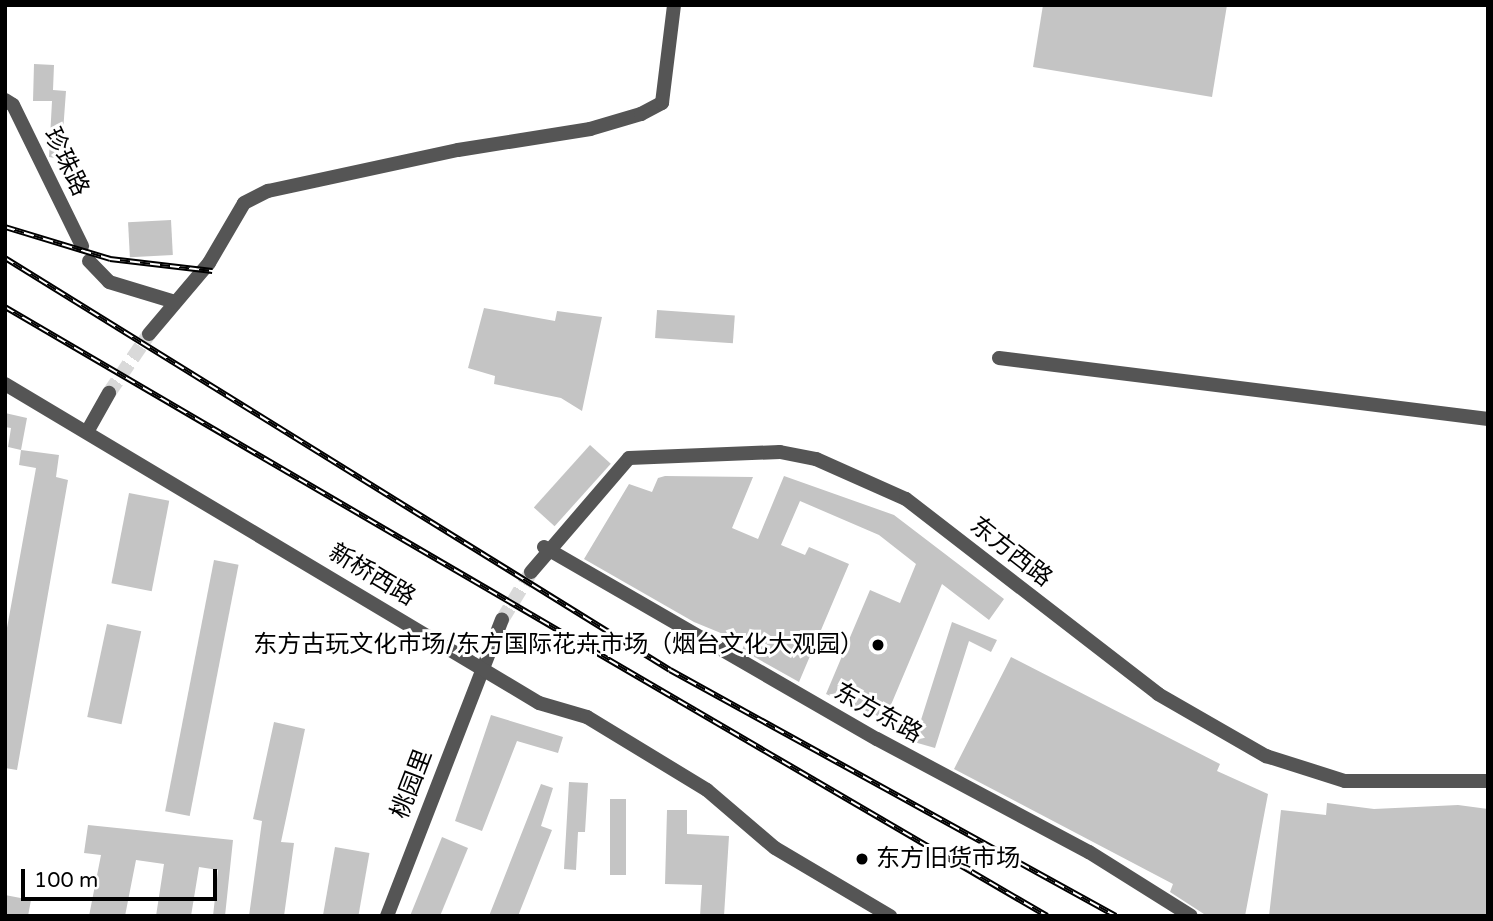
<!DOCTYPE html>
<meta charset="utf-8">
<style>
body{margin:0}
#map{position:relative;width:1493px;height:921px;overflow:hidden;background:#fff;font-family:"Varela Round","Noto Sans SC",sans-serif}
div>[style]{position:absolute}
.building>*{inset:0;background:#c4c4c4;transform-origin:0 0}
.minor-tunnel>*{height:14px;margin-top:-7px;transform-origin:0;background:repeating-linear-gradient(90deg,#d9d9d9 0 14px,transparent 0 21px)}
.minor>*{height:14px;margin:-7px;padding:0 7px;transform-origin:7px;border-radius:7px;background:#555}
.tertiary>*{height:14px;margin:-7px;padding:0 7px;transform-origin:7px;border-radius:7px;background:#555}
.rail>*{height:6px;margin-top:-3px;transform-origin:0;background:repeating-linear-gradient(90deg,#fff 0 10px,#000 0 20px);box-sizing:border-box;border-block:2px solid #000}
.dots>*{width:19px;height:19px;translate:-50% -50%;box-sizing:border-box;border:4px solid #fff;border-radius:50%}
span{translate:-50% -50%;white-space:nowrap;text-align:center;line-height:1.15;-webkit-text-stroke:6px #fff;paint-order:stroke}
.street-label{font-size:24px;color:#000}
.poi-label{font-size:24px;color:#000}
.right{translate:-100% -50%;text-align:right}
.left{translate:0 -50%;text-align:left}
.frame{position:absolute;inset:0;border:7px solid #000;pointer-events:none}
.scale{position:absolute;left:21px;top:869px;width:196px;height:32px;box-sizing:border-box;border:4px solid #000;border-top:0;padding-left:9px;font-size:21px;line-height:24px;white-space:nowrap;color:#000;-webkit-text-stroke:5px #fff;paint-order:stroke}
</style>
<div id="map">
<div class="building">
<i style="clip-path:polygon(1043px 5px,1227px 5px,1212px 97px,1033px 67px)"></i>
<i style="clip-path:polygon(34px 64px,54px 65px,53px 90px,66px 91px,61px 159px,49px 157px,52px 101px,33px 101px)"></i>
<i style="left:171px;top:220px;width:35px;height:43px;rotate:87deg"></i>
<i style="clip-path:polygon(484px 308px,555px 321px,557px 311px,602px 317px,582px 411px,561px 398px,494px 384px,495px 376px,468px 368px)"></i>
<i style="left:657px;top:310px;width:78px;height:28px;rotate:4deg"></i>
<i style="clip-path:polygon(5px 413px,27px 418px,21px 450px,8px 447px,11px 428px,5px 427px)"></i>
<i style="left:590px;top:445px;width:28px;height:84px;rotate:42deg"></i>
<i style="clip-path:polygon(21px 450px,59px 455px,56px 477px,68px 480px,17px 770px,5px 768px,5px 639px,36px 468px,19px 465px)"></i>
<i style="clip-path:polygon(665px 476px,753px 477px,732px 528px,758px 539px,784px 476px,894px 515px,1004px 599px,989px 620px,942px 584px,885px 719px,826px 694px,870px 590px,900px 603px,916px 564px,879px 535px,800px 501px,781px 545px,805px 555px,809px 547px,849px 564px,799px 682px,742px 650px,745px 643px,694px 622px,584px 559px,629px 484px,652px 492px,658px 478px)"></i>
<i style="left:129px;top:493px;width:41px;height:92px;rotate:11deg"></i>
<i style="left:214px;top:560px;width:25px;height:256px;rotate:11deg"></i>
<i style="clip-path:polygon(952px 622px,997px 640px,991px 652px,969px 641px,935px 748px,914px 742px)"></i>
<i style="left:107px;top:624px;width:35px;height:95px;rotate:12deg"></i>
<i style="clip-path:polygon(1011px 657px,1220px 764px,1217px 771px,1268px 794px,1245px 916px,1207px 916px,1170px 892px,1173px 884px,954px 769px)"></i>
<i style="clip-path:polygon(491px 715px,563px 737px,558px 753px,517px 741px,482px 831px,455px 821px)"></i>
<i style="clip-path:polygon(274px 722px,305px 729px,281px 842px,294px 843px,284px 916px,249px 916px,262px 821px,253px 819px)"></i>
<i style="clip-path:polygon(569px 782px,588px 783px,585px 832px,578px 832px,576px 870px,564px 869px)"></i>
<i style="clip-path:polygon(541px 784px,553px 788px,541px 826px,552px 830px,518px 916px,489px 916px)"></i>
<i style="left:610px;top:799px;width:16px;height:76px"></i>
<i style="clip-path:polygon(1327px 803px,1374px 809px,1458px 805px,1488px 809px,1488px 916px,1269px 916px,1281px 810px,1326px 815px)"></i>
<i style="clip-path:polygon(667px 810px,687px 810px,687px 834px,729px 836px,724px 916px,700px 916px,702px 885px,665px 884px)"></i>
<i style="clip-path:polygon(88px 825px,233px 840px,225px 916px,213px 916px,218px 870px,199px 867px,191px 916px,156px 916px,164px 864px,136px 860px,125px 916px,89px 916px,101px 855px,84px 853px)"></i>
<i style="clip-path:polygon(442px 837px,468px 848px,440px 916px,410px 916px)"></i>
<i style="left:335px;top:847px;width:35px;height:70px;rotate:10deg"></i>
<i style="clip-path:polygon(5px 895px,31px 900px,28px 916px,5px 916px)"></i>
</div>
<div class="minor-tunnel">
<i style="left:109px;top:393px;width:71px;rotate:-55.9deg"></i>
<i style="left:502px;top:620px;width:56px;rotate:-58.9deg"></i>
</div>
<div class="minor">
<i style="left:149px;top:334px;width:93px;rotate:-49.8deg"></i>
<i style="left:209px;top:263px;width:69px;rotate:-59.7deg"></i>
<i style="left:244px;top:203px;width:27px;rotate:-27deg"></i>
<i style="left:268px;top:191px;width:194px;rotate:-12.2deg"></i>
<i style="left:458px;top:150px;width:134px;rotate:-9deg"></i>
<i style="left:590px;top:129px;width:53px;rotate:-16.4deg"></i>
<i style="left:641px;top:114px;width:24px;rotate:-28deg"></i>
<i style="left:662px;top:103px;width:99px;rotate:-83deg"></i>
<i style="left:999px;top:358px;width:493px;rotate:7.1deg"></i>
<i style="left:87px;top:432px;width:45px;rotate:-60.6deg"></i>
<i style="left:544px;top:547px;width:384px;rotate:30deg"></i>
<i style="left:877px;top:739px;width:240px;rotate:28.1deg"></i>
<i style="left:1089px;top:852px;width:120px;rotate:32.1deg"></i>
<i style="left:531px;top:572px;width:150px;rotate:-49.3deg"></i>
<i style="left:629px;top:458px;width:151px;rotate:-2.3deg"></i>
<i style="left:780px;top:452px;width:37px;rotate:11deg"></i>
<i style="left:816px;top:459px;width:98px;rotate:24deg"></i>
<i style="left:906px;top:499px;width:319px;rotate:37.7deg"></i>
<i style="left:1158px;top:694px;width:125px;rotate:29.9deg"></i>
<i style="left:1266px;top:756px;width:83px;rotate:17.6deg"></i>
<i style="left:1345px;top:781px;width:143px"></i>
<i style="left:387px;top:916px;width:318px;rotate:-68.8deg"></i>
</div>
<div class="tertiary">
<i style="left:5px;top:100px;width:9px;rotate:32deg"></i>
<i style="left:13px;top:105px;width:157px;rotate:63.9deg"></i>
<i style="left:89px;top:261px;width:29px;rotate:46deg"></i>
<i style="left:109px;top:282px;width:69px;rotate:16.9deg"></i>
<i style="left:5px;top:384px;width:622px;rotate:30.85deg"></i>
<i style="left:539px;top:703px;width:50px;rotate:16.3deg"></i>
<i style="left:587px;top:717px;width:140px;rotate:31.3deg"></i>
<i style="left:707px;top:790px;width:89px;rotate:40.5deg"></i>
<i style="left:775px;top:848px;width:134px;rotate:30.6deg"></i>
</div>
<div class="rail">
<i style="left:5px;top:227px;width:110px;rotate:16.9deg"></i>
<i style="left:110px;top:259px;width:103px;rotate:6.7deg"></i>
<i style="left:5px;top:258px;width:782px;rotate:31.78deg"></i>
<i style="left:670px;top:670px;width:509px;rotate:28.88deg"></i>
<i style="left:5px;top:307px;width:1207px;rotate:30.3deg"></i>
</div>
<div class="dots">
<i style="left:878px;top:645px;background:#000"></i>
<i style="left:862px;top:859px;background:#000"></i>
</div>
<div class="street-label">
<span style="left:66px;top:162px;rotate:64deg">珍珠路</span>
<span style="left:1011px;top:552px;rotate:38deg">东方西路</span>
<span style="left:372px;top:575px;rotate:31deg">新桥西路</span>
<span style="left:878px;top:713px;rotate:29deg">东方东路</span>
<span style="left:412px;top:784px;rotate:-69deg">桃园里</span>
</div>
<div class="poi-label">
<span class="right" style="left:864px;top:645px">东方古玩文化市场/东方国际花卉市场（烟台文化大观园）</span>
<span class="left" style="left:876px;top:859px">东方旧货市场</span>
</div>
<div class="frame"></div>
<div class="scale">100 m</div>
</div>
